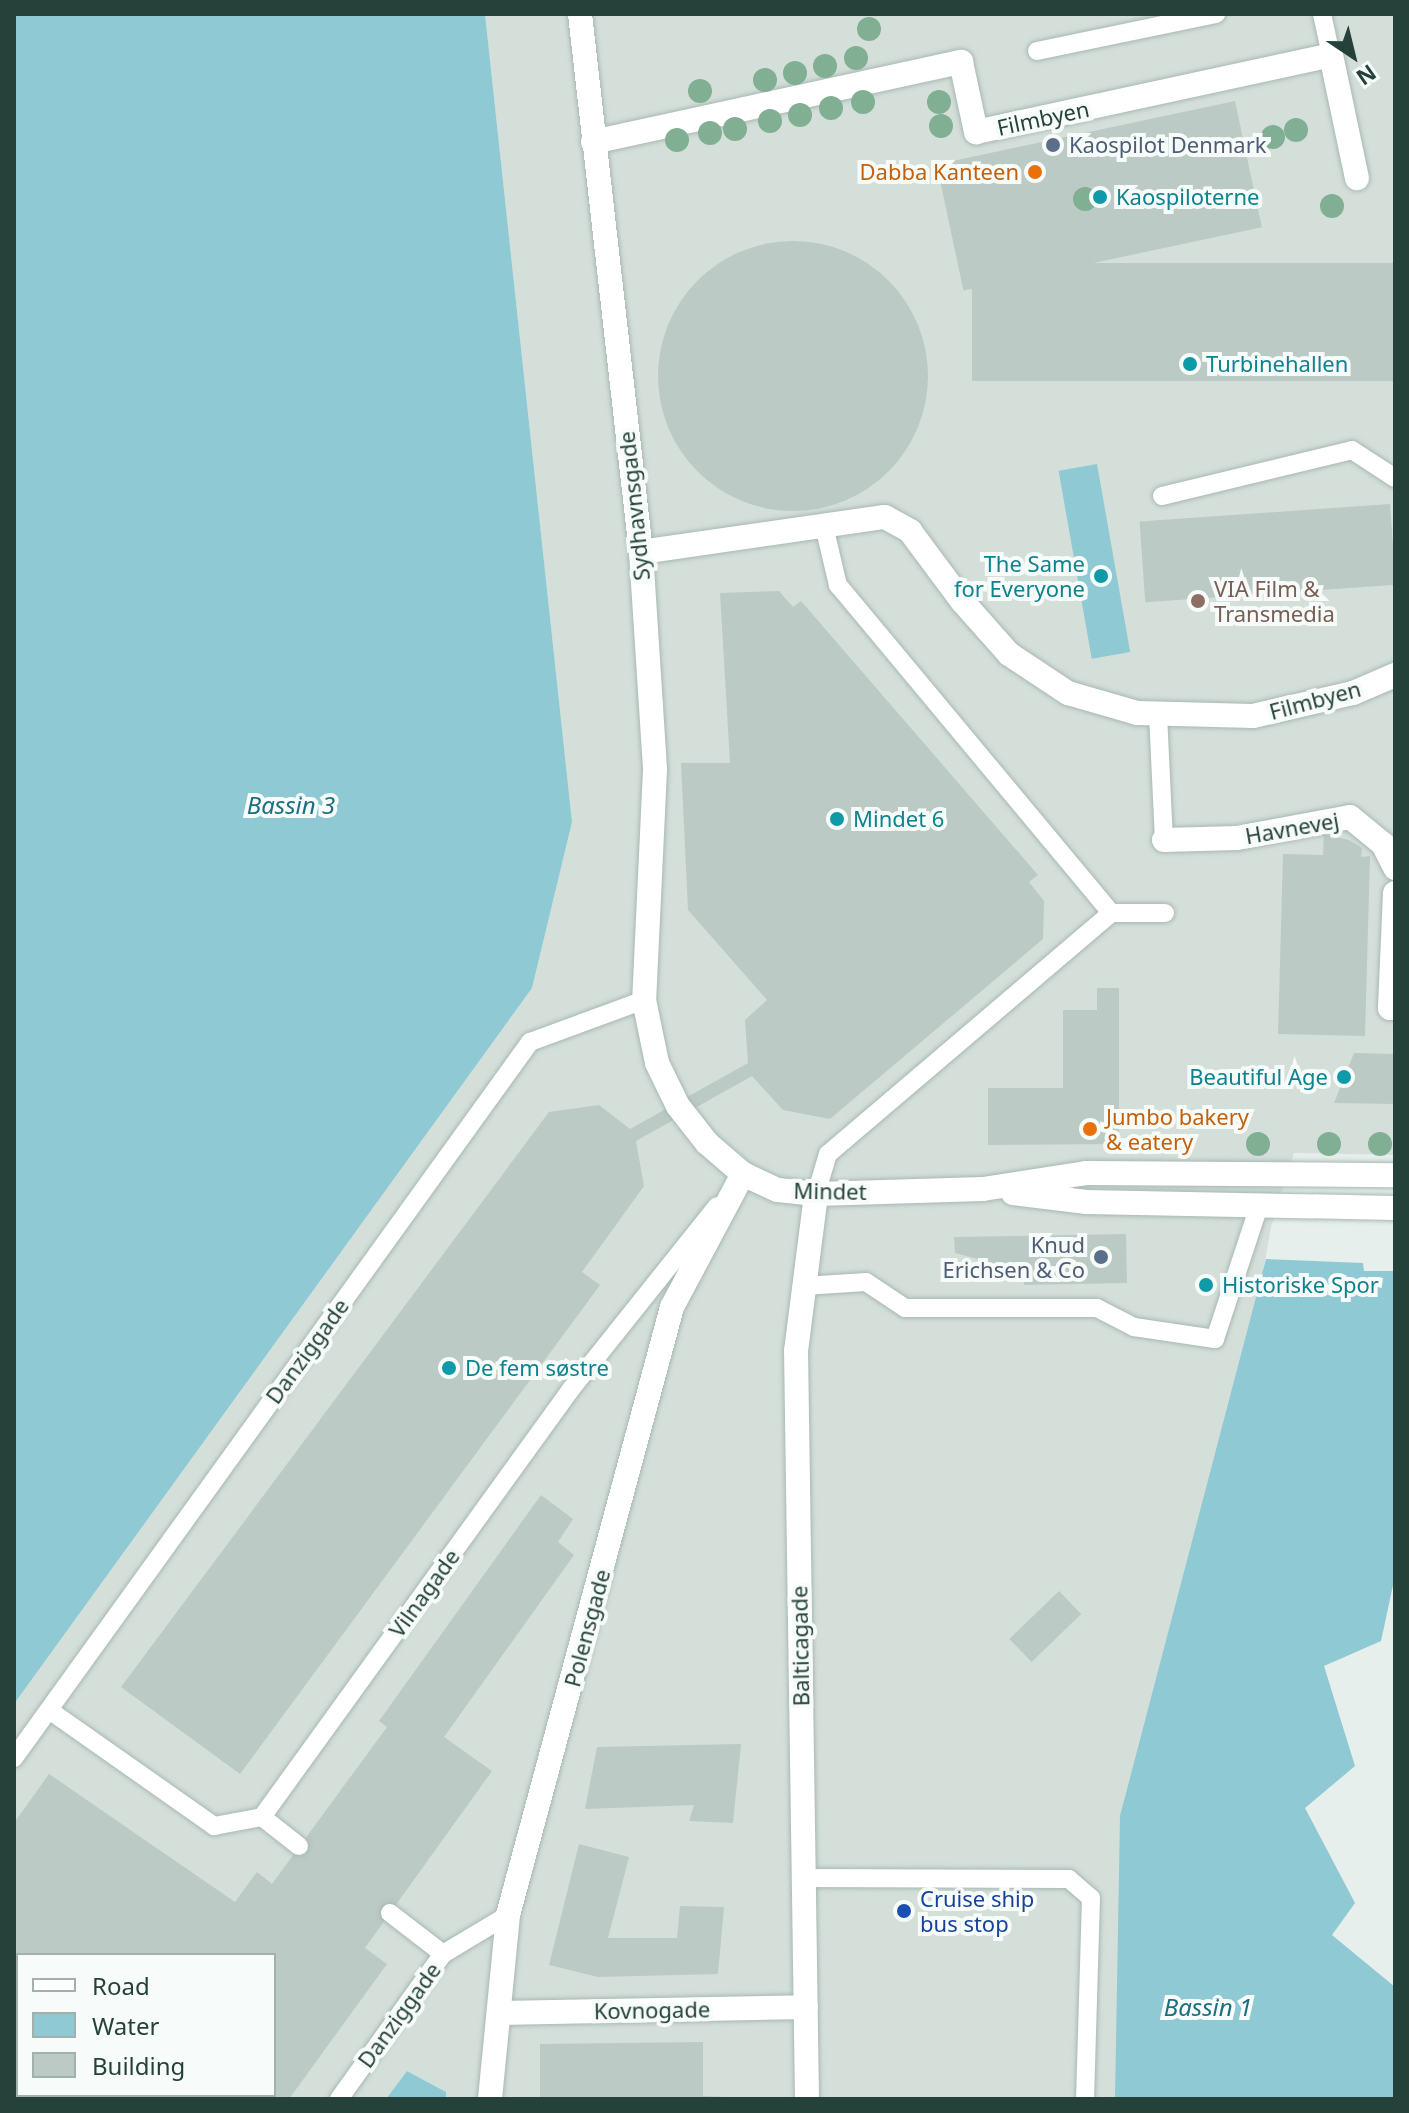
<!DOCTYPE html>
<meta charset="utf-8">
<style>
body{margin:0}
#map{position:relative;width:1409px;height:2113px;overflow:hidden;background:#e6efeb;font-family:"Noto Sans",sans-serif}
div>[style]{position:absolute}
.built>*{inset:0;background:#d4dfda}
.water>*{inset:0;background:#8ec9d4;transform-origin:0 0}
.building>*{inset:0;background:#bbcac4;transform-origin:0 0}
.round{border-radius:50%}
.roads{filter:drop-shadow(0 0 2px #a8b8b2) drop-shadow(0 0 2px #a8b8b2)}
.service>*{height:18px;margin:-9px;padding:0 9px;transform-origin:9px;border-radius:9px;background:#fff}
.minor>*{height:24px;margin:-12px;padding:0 12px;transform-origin:12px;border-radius:12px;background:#fff}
.trees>*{width:24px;height:24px;margin:-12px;border-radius:50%;background:#80af93}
.dots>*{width:22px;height:22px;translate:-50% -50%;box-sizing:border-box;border:4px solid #f7fbf9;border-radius:50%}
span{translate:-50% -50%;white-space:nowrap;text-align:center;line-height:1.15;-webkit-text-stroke:8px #f7fbf9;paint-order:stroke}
.street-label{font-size:22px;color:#24423a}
.service-label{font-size:22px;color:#4e5e75}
.left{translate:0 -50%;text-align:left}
.right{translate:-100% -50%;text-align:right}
.food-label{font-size:22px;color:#c56008}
.culture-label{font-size:22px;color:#0d838f}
.education-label{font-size:22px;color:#785e54}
.transit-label{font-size:22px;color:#164399}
.water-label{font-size:24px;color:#1c6f80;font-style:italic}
.frame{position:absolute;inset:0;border:16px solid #24423a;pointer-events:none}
.legend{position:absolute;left:16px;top:1953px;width:260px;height:144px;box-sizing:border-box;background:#f7fbf9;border:2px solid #a3b1ad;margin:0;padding:10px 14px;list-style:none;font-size:24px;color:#24423a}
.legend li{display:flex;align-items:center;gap:16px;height:40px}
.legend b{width:40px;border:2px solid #a3b1ad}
.north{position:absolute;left:1313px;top:16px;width:80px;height:80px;-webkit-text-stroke:6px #f7fbf9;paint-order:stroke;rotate:145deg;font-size:22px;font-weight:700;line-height:32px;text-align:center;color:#24423a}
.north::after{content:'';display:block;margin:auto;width:28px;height:36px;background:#24423a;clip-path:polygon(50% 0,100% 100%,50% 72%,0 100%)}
</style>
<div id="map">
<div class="built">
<i style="clip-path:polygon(evenodd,485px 14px,1395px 14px,1395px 1155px,1294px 1153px,1271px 1227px,1117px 2099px,446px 2099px,446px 2092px,407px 2071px,386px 2099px,14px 2099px,14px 1704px,532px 988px,572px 822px,485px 14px,18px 1955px,274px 1955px,274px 2095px,18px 2095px,18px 1955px)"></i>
</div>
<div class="water">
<i style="clip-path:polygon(14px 14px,485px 14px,572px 822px,532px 988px,14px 1704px)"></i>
<i style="left:1097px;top:464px;width:191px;height:39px;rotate:80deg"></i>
<i style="clip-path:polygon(1266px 1259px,1363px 1263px,1364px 1271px,1395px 1271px,1395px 1576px,1381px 1641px,1324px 1666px,1355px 1766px,1305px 1808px,1355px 1903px,1332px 1935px,1395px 1987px,1395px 2099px,1115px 2099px,1120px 1816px)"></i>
<i style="clip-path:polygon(407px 2071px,446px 2092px,446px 2099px,386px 2099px)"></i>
</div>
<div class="building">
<i style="left:1235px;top:101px;width:129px;height:305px;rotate:78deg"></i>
<i class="round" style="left:658px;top:241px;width:270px;height:270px"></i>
<i style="left:1395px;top:263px;width:118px;height:423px;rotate:90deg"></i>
<i style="left:1390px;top:504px;width:81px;height:251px;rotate:86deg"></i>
<i style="clip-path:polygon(779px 591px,793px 607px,801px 601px,1038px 875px,1029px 882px,1044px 901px,1043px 939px,830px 1119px,783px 1110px,752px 1076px,636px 1141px,644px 1186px,582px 1272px,600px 1285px,240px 1774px,121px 1687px,549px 1112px,599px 1105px,630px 1129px,748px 1063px,745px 1020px,767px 1000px,688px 910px,681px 763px,730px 763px,720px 593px)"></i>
<i style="clip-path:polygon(1324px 834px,1349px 840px,1362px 848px,1361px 857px,1370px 856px,1365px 1036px,1278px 1034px,1283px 854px,1323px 855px)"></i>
<i style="clip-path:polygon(1097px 988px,1119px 988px,1119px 1144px,988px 1145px,988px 1088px,1063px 1088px,1063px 1010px,1097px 1010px)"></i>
<i style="clip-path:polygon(1354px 1053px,1395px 1054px,1395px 1104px,1334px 1103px)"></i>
<i style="clip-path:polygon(1126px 1234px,1127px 1283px,1024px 1285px,1024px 1271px,955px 1253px,954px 1237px)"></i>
<i style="clip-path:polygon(evenodd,541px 1495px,573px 1519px,558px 1542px,574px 1555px,444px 1737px,492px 1771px,365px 1948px,387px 1964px,289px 2099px,14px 2099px,14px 1823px,49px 1774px,235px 1902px,257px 1872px,272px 1884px,387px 1727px,379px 1721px,541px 1495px,18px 1955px,274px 1955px,274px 2095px,18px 2095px,18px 1955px)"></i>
<i style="left:1059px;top:1591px;width:32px;height:69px;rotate:46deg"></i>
<i style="clip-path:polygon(741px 1744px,733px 1823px,689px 1821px,694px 1805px,585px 1809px,597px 1747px)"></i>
<i style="clip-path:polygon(579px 1844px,629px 1857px,608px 1938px,677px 1938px,680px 1906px,724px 1907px,718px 1974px,598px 1977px,549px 1965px)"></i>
<i style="clip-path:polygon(703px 2042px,703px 2096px,773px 2099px,540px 2099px,540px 2044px)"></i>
</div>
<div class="roads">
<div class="service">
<i style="left:1322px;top:14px;width:42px;rotate:77.6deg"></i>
<i style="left:1037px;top:51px;width:183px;rotate:-11.7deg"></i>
<i style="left:1162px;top:496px;width:195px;rotate:-13.6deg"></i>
<i style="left:1352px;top:450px;width:51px;rotate:33.1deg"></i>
<i style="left:824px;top:526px;width:61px;rotate:76.7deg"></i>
<i style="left:838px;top:585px;width:427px;rotate:50.2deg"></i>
<i style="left:1111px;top:913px;width:54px"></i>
<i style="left:1158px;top:714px;width:126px;rotate:87.3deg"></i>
<i style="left:816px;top:1194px;width:42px;rotate:-73.3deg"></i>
<i style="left:828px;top:1154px;width:372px;rotate:-40.4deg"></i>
<i style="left:804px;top:1286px;width:62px;rotate:-3.7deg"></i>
<i style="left:866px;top:1282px;width:47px;rotate:33.7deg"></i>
<i style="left:905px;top:1308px;width:192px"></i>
<i style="left:1097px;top:1308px;width:42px;rotate:27.2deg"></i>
<i style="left:1134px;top:1327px;width:82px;rotate:8.4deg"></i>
<i style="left:1215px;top:1339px;width:143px;rotate:-71.7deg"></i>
<i style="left:49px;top:1710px;width:202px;rotate:35.1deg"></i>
<i style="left:214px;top:1826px;width:49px;rotate:-10.6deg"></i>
<i style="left:262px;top:1817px;width:528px;rotate:-54.17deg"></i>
<i style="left:571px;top:1389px;width:234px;rotate:-51.4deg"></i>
<i style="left:14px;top:1758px;width:883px;rotate:-54.22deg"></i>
<i style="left:530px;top:1042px;width:121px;rotate:-20.2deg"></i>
<i style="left:262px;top:1817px;width:47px;rotate:38.1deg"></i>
<i style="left:804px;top:1878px;width:265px;rotate:0.2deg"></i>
<i style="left:1069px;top:1879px;width:29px;rotate:41deg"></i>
<i style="left:1091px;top:1898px;width:201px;rotate:91.7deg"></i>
<i style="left:390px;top:1913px;width:67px;rotate:37.7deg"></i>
<i style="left:339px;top:2099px;width:178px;rotate:-54.4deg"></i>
<i style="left:443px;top:1954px;width:76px;rotate:-31deg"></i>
</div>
<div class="minor">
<i style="left:580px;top:14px;width:541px;rotate:83.53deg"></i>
<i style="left:641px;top:552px;width:218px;rotate:86.3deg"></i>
<i style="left:655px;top:770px;width:230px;rotate:92.7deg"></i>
<i style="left:644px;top:1000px;width:64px;rotate:78.3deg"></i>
<i style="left:657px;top:1063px;width:48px;rotate:64deg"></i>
<i style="left:678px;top:1106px;width:47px;rotate:51.9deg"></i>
<i style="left:707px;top:1143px;width:48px;rotate:40.7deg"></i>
<i style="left:743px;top:1174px;width:38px;rotate:25deg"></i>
<i style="left:778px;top:1190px;width:38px;rotate:6deg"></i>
<i style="left:816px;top:1194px;width:167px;rotate:-1.7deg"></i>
<i style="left:983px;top:1189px;width:104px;rotate:-8.8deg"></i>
<i style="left:1086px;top:1173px;width:309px;rotate:0.4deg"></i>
<i style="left:593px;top:142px;width:377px;rotate:-12.3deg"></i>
<i style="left:961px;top:62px;width:72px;rotate:77.9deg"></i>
<i style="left:976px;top:132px;width:363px;rotate:-12.2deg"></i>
<i style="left:1331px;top:55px;width:126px;rotate:78.1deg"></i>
<i style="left:641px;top:552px;width:246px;rotate:-8.2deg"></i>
<i style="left:885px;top:517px;width:29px;rotate:29deg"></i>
<i style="left:910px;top:531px;width:87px;rotate:53.4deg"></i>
<i style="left:962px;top:601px;width:71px;rotate:48.4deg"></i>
<i style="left:1009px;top:654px;width:71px;rotate:33.5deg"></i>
<i style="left:1068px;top:693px;width:72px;rotate:16.2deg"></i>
<i style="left:1137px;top:713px;width:116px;rotate:1.5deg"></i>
<i style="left:1253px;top:716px;width:103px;rotate:-13deg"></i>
<i style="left:1353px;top:693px;width:46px;rotate:-23.2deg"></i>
<i style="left:1164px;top:840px;width:73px;rotate:-1.6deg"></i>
<i style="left:1237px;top:838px;width:115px;rotate:-10.5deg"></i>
<i style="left:1350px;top:817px;width:43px;rotate:39.3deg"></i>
<i style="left:1383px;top:844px;width:27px;rotate:63deg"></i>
<i style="left:1395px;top:893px;width:115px;rotate:92.5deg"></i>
<i style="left:1390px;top:1008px;width:5px"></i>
<i style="left:1013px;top:1193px;width:74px;rotate:7deg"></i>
<i style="left:1086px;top:1202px;width:309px;rotate:1.1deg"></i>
<i style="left:499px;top:2013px;width:307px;rotate:-1.1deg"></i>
<i style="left:490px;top:2099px;width:185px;rotate:-84.4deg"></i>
<i style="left:508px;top:1915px;width:630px;rotate:-74.9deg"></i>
<i style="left:672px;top:1307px;width:151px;rotate:-61.9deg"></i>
<i style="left:807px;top:2099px;width:748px;rotate:-90.84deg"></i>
<i style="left:796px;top:1351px;width:158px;rotate:-82.7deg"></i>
</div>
</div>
<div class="trees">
<i style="left:869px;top:29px"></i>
<i style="left:856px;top:58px"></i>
<i style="left:825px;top:66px"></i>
<i style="left:795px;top:73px"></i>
<i style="left:765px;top:80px"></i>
<i style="left:700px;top:91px"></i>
<i style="left:863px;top:102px"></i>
<i style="left:939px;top:102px"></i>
<i style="left:831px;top:108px"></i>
<i style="left:800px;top:115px"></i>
<i style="left:770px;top:121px"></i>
<i style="left:941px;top:126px"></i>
<i style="left:735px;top:129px"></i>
<i style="left:1296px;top:130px"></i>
<i style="left:710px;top:133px"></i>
<i style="left:1273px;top:137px"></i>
<i style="left:677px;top:140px"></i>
<i style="left:1085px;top:199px"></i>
<i style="left:1332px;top:206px"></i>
<i style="left:1258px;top:1144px"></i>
<i style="left:1329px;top:1144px"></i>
<i style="left:1380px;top:1144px"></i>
</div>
<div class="dots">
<i style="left:1053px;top:145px;background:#5c6f8a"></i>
<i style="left:1035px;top:172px;background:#e8710a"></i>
<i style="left:1100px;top:197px;background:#0f9aa8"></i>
<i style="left:1190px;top:364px;background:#0f9aa8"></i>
<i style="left:1101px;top:576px;background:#0f9aa8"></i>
<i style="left:1198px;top:601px;background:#8d6e63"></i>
<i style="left:837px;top:819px;background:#0f9aa8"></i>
<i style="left:1344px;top:1077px;background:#0f9aa8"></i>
<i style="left:1090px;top:1129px;background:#e8710a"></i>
<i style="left:1101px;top:1257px;background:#5c6f8a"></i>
<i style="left:1206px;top:1285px;background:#0f9aa8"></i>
<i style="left:449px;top:1368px;background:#0f9aa8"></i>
<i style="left:904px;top:1911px;background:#1a4fb4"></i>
</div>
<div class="street-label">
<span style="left:1043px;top:118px;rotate:-12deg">Filmbyen</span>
<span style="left:634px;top:506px;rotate:-96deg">Sydhavnsgade</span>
<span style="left:1315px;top:700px;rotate:-15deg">Filmbyen</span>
<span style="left:1292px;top:828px;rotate:-10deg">Havnevej</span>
<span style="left:830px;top:1191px;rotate:1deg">Mindet</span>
<span style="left:307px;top:1351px;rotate:-54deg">Danziggade</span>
<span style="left:424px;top:1593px;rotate:-54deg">Vilnagade</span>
<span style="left:587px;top:1628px;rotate:-75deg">Polensgade</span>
<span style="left:800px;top:1646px;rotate:-91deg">Balticagade</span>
<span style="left:652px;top:2010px;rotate:-1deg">Kovnogade</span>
<span style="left:399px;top:2015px;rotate:-54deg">Danziggade</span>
</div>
<div class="service-label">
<span class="left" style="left:1069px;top:145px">Kaospilot Denmark</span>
<span class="right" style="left:1085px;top:1257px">Knud<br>Erichsen &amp; Co</span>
</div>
<div class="food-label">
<span class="right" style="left:1019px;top:172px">Dabba Kanteen</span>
<span class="left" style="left:1106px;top:1129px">Jumbo bakery<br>&amp; eatery</span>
</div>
<div class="culture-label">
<span class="left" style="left:1116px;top:197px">Kaospiloterne</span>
<span class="left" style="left:1206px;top:364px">Turbinehallen</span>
<span class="right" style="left:1085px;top:576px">The Same<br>for Everyone</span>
<span class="left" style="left:853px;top:819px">Mindet 6</span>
<span class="right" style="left:1328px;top:1077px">Beautiful Age</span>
<span class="left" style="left:1222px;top:1285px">Historiske Spor</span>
<span class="left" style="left:465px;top:1368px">De fem søstre</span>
</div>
<div class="education-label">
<span class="left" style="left:1214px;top:601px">VIA Film &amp;<br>Transmedia</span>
</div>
<div class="transit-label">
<span class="left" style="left:920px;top:1911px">Cruise ship<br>bus stop</span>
</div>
<div class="water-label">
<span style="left:291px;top:805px">Bassin 3</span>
<span style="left:1208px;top:2007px">Bassin 1</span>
</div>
<div class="frame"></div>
<ul class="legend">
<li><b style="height:10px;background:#fff"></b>Road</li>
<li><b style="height:22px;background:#8ec9d4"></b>Water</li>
<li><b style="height:22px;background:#bbcac4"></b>Building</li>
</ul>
<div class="north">N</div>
</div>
